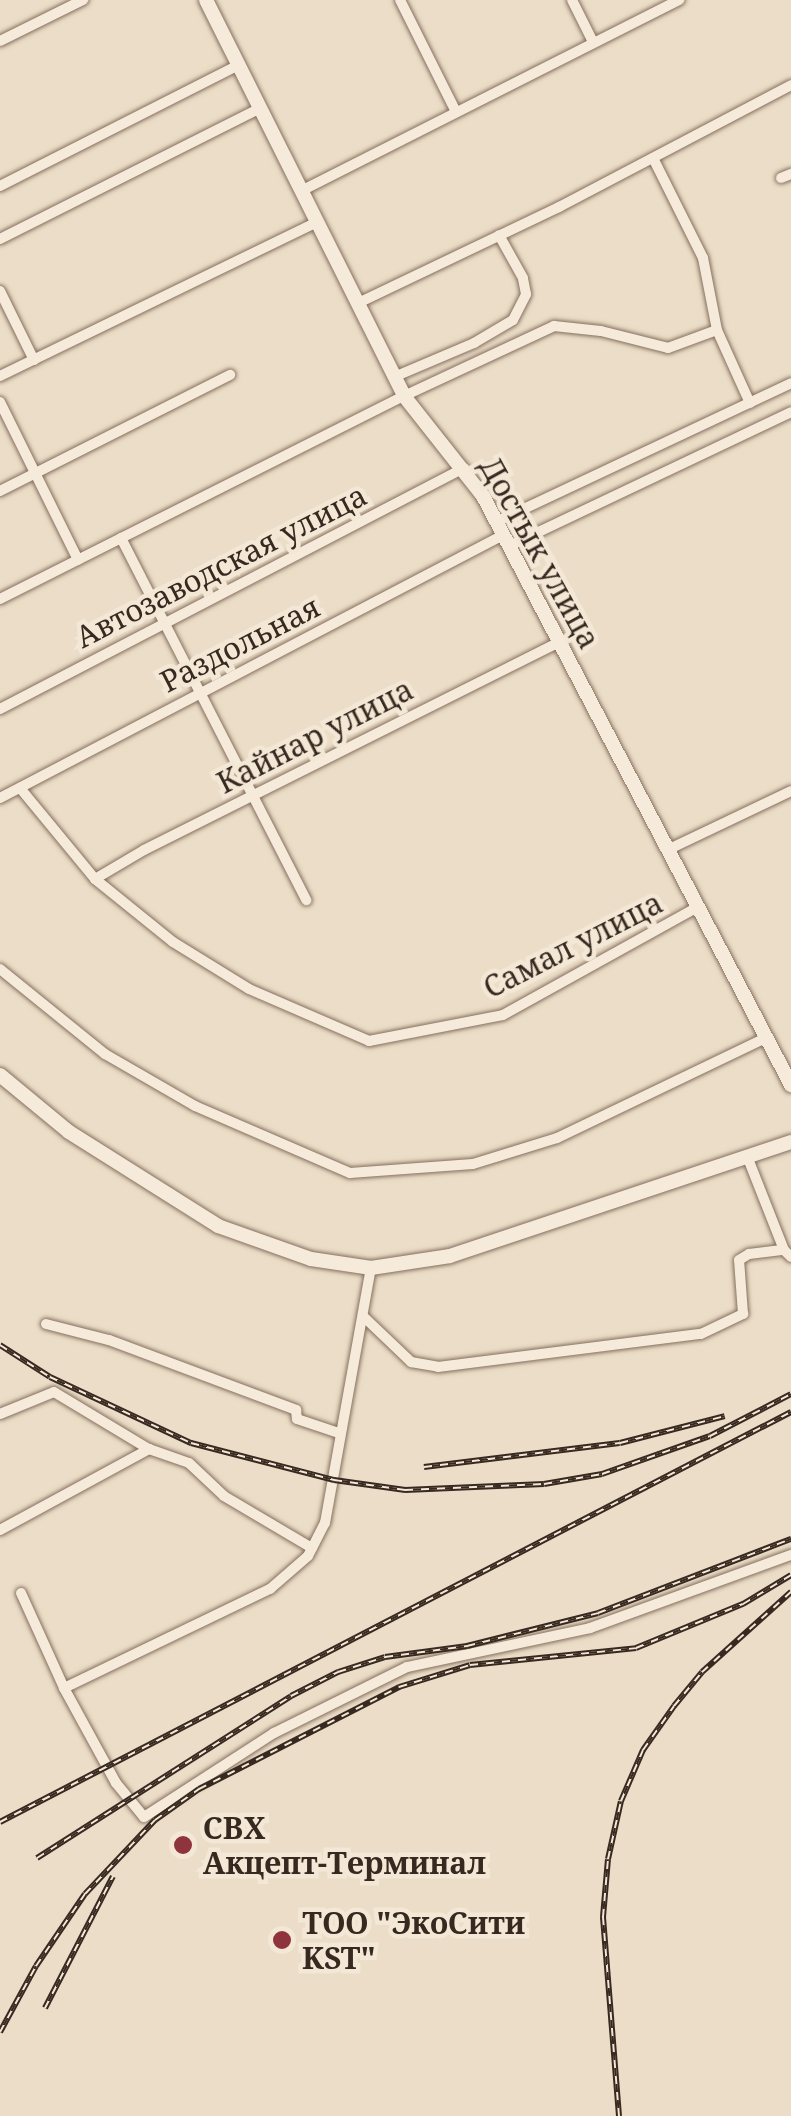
<!DOCTYPE html>
<meta charset="utf-8">
<style>
body{margin:0}
#map{position:relative;width:791px;height:2116px;overflow:hidden;background:#ebddc7;font-family:"Noto Serif",serif}
div>[style]{position:absolute}
.roads{filter:drop-shadow(0 0 2px #856f5e) drop-shadow(0 0 2px #856f5e)}
.street>*{height:10px;margin:-5px;padding:0 5px;transform-origin:5px;border-radius:5px;background:#f6ebda}
.secondary>*{height:14px;margin:-7px;padding:0 7px;transform-origin:7px;border-radius:7px;background:#f6ebda}
.rail>*{height:6px;margin-top:-3px;transform-origin:0;background:repeating-linear-gradient(90deg,#f3e8d6 0 8px,#372920 0 16px);box-sizing:border-box;border-block:2px solid #372920}
.dots>*{width:28px;height:28px;translate:-50% -50%;box-sizing:border-box;border:5px solid #f3e8d6;border-radius:50%}
span{translate:-50% -50%;white-space:nowrap;text-align:center;line-height:1.15;-webkit-text-stroke:9px #f3e8d6;paint-order:stroke}
.street-label{font-size:30px;color:#372920}
.poi-label{font-size:30px;color:#372920;font-weight:700}
.left{translate:0 -50%;text-align:left}
</style>
<div id="map">
<div class="roads">
<div class="street">
<i style="left:400px;top:0;width:125px;rotate:63.4deg"></i>
<i style="left:572px;top:0;width:47px;rotate:63.4deg"></i>
<i style="left:0;top:41px;width:93px;rotate:-26.3deg"></i>
<i style="left:653px;top:158px;width:112px;rotate:63.4deg"></i>
<i style="left:703px;top:258px;width:73px;rotate:79deg"></i>
<i style="left:717px;top:330px;width:80px;rotate:65.7deg"></i>
<i style="left:781px;top:178px;width:11px;rotate:-22deg"></i>
<i style="left:0;top:186px;width:267px;rotate:-26.9deg"></i>
<i style="left:301px;top:191px;width:424px;rotate:-26.8deg"></i>
<i style="left:0;top:239px;width:291px;rotate:-26.7deg"></i>
<i style="left:0;top:291px;width:77px;rotate:63.8deg"></i>
<i style="left:358px;top:303px;width:223px;rotate:-25.5deg"></i>
<i style="left:559px;top:207px;width:262px;rotate:-27.7deg"></i>
<i style="left:0;top:376px;width:352px;rotate:-25.9deg"></i>
<i style="left:394px;top:377px;width:87px;rotate:-23deg"></i>
<i style="left:474px;top:343px;width:45px;rotate:-30.5deg"></i>
<i style="left:513px;top:320px;width:29px;rotate:-63deg"></i>
<i style="left:526px;top:294px;width:16px;rotate:-101deg"></i>
<i style="left:523px;top:278px;width:49px;rotate:-119.2deg"></i>
<i style="left:0;top:402px;width:176px;rotate:63.7deg"></i>
<i style="left:0;top:491px;width:258px;rotate:-26.8deg"></i>
<i style="left:496px;top:522px;width:326px;rotate:-25.2deg"></i>
<i style="left:121px;top:538px;width:407px;rotate:62.9deg"></i>
<i style="left:509px;top:546px;width:312px;rotate:-25.4deg"></i>
<i style="left:0;top:599px;width:452px;rotate:-26.7deg"></i>
<i style="left:404px;top:396px;width:166px;rotate:-25deg"></i>
<i style="left:554px;top:326px;width:47px;rotate:6.1deg"></i>
<i style="left:601px;top:331px;width:69px;rotate:14.2deg"></i>
<i style="left:668px;top:348px;width:52px;rotate:-20.2deg"></i>
<i style="left:0;top:709px;width:523px;rotate:-27.45deg"></i>
<i style="left:20px;top:788px;width:118px;rotate:50.5deg"></i>
<i style="left:95px;top:879px;width:100px;rotate:38.9deg"></i>
<i style="left:173px;top:942px;width:89px;rotate:31.7deg"></i>
<i style="left:249px;top:989px;width:131px;rotate:23.4deg"></i>
<i style="left:369px;top:1041px;width:136px;rotate:-11deg"></i>
<i style="left:503px;top:1015px;width:223px;rotate:-29deg"></i>
<i style="left:0;top:798px;width:568px;rotate:-27.6deg"></i>
<i style="left:667px;top:850px;width:137px;rotate:-25.4deg"></i>
<i style="left:95px;top:879px;width:57px;rotate:-30.6deg"></i>
<i style="left:144px;top:850px;width:464px;rotate:-26.6deg"></i>
<i style="left:0;top:969px;width:135px;rotate:39deg"></i>
<i style="left:105px;top:1054px;width:104px;rotate:30deg"></i>
<i style="left:195px;top:1106px;width:169px;rotate:23.4deg"></i>
<i style="left:350px;top:1173px;width:123px;rotate:-4.2deg"></i>
<i style="left:473px;top:1164px;width:88px;rotate:-17.2deg"></i>
<i style="left:557px;top:1138px;width:232px;rotate:-25.6deg"></i>
<i style="left:747px;top:1156px;width:101px;rotate:68.5deg"></i>
<i style="left:784px;top:1250px;width:10px;rotate:45deg"></i>
<i style="left:365px;top:1318px;width:64px;rotate:43.7deg"></i>
<i style="left:411px;top:1362px;width:27px;rotate:10deg"></i>
<i style="left:438px;top:1367px;width:265px;rotate:-7.2deg"></i>
<i style="left:701px;top:1334px;width:47px;rotate:-25.5deg"></i>
<i style="left:743px;top:1314px;width:54px;rotate:-94.2deg"></i>
<i style="left:739px;top:1260px;width:12px;rotate:-31deg"></i>
<i style="left:749px;top:1254px;width:35px;rotate:-7deg"></i>
<i style="left:46px;top:1324px;width:65px;rotate:14.3deg"></i>
<i style="left:109px;top:1340px;width:200px;rotate:20.5deg"></i>
<i style="left:296px;top:1410px;width:9px;rotate:84deg"></i>
<i style="left:297px;top:1419px;width:44px;rotate:18.4deg"></i>
<i style="left:0;top:1414px;width:58px;rotate:-22.2deg"></i>
<i style="left:54px;top:1392px;width:111px;rotate:31deg"></i>
<i style="left:149px;top:1449px;width:42px;rotate:19.3deg"></i>
<i style="left:189px;top:1463px;width:48px;rotate:43.3deg"></i>
<i style="left:224px;top:1496px;width:102px;rotate:30.6deg"></i>
<i style="left:0;top:1530px;width:170px;rotate:-28.5deg"></i>
<i style="left:21px;top:1593px;width:104px;rotate:65.6deg"></i>
<i style="left:64px;top:1688px;width:108px;rotate:61.3deg"></i>
<i style="left:116px;top:1783px;width:44px;rotate:50.5deg"></i>
<i style="left:144px;top:1817px;width:155px;rotate:-32.9deg"></i>
<i style="left:274px;top:1733px;width:148px;rotate:-26.4deg"></i>
<i style="left:407px;top:1667px;width:187px;rotate:-12deg"></i>
<i style="left:590px;top:1628px;width:214px;rotate:-20deg"></i>
<i style="left:64px;top:1688px;width:229px;rotate:-25.7deg"></i>
<i style="left:270px;top:1589px;width:50px;rotate:-41deg"></i>
<i style="left:308px;top:1556px;width:37px;rotate:-63deg"></i>
<i style="left:325px;top:1523px;width:259px;rotate:-79.8deg"></i>
</div>
<div class="secondary">
<i style="left:206px;top:0;width:443px;rotate:63.4deg"></i>
<i style="left:404px;top:396px;width:127px;rotate:51.7deg"></i>
<i style="left:483px;top:496px;width:665px;rotate:62.39deg"></i>
<i style="left:0;top:1075px;width:89px;rotate:39.6deg"></i>
<i style="left:69px;top:1132px;width:176px;rotate:32.2deg"></i>
<i style="left:218px;top:1226px;width:99px;rotate:19.5deg"></i>
<i style="left:311px;top:1259px;width:61px;rotate:8.5deg"></i>
<i style="left:371px;top:1268px;width:80px;rotate:-8.6deg"></i>
<i style="left:450px;top:1256px;width:360px;rotate:-18.5deg"></i>
</div>
</div>
<div class="rail">
<i style="left:0;top:1345px;width:59px;rotate:32.6deg"></i>
<i style="left:50px;top:1377px;width:156px;rotate:25.1deg"></i>
<i style="left:191px;top:1443px;width:148px;rotate:14.5deg"></i>
<i style="left:334px;top:1480px;width:72px;rotate:8deg"></i>
<i style="left:405px;top:1490px;width:139px;rotate:-2.5deg"></i>
<i style="left:544px;top:1484px;width:59px;rotate:-9.8deg"></i>
<i style="left:602px;top:1474px;width:114px;rotate:-19.4deg"></i>
<i style="left:710px;top:1436px;width:91px;rotate:-27.4deg"></i>
<i style="left:424px;top:1467px;width:197px;rotate:-7deg"></i>
<i style="left:620px;top:1443px;width:108px;rotate:-14.4deg"></i>
<i style="left:0;top:1822px;width:891px;rotate:-27.4deg"></i>
<i style="left:37px;top:1858px;width:301px;rotate:-32.5deg"></i>
<i style="left:291px;top:1696px;width:53px;rotate:-27.1deg"></i>
<i style="left:338px;top:1672px;width:49px;rotate:-17.7deg"></i>
<i style="left:385px;top:1657px;width:83px;rotate:-7.6deg"></i>
<i style="left:467px;top:1646px;width:135px;rotate:-14.1deg"></i>
<i style="left:598px;top:1613px;width:207px;rotate:-21deg"></i>
<i style="left:45px;top:2008px;width:148px;rotate:-62.7deg"></i>
<i style="left:0;top:2032px;width:75px;rotate:-61.4deg"></i>
<i style="left:36px;top:1966px;width:87px;rotate:-55.8deg"></i>
<i style="left:85px;top:1894px;width:102px;rotate:-46.6deg"></i>
<i style="left:155px;top:1820px;width:54px;rotate:-35.2deg"></i>
<i style="left:199px;top:1789px;width:225px;rotate:-27deg"></i>
<i style="left:399px;top:1687px;width:74px;rotate:-17.2deg"></i>
<i style="left:470px;top:1665px;width:167px;rotate:-5.8deg"></i>
<i style="left:636px;top:1648px;width:116px;rotate:-22.4deg"></i>
<i style="left:743px;top:1604px;width:56px;rotate:-31.1deg"></i>
<i style="left:619px;top:2116px;width:200px;rotate:-94.6deg"></i>
<i style="left:603px;top:1917px;width:58px;rotate:-85.1deg"></i>
<i style="left:608px;top:1859px;width:59px;rotate:-77.4deg"></i>
<i style="left:621px;top:1801px;width:56px;rotate:-66.7deg"></i>
<i style="left:643px;top:1750px;width:54px;rotate:-54.8deg"></i>
<i style="left:674px;top:1706px;width:44px;rotate:-50.5deg"></i>
<i style="left:702px;top:1672px;width:120px;rotate:-42deg"></i>
</div>
<div class="dots">
<i style="left:183px;top:1845px;background:#8f333c"></i>
<i style="left:282px;top:1940px;background:#8f333c"></i>
</div>
<div class="street-label">
<span style="left:540px;top:553px;rotate:61deg">Достык улица</span>
<span style="left:221px;top:566px;rotate:-27deg">Автозаводская улица</span>
<span style="left:240px;top:644px;rotate:-27deg">Раздольная</span>
<span style="left:315px;top:736px;rotate:-27deg">Кайнар улица</span>
<span style="left:573px;top:945px;rotate:-27deg">Самал улица</span>
</div>
<div class="poi-label">
<span class="left" style="left:203px;top:1845px">СВХ<br>Акцепт-Терминал</span>
<span class="left" style="left:302px;top:1940px">ТОО "ЭкоСити<br>KST"</span>
</div>
</div>
